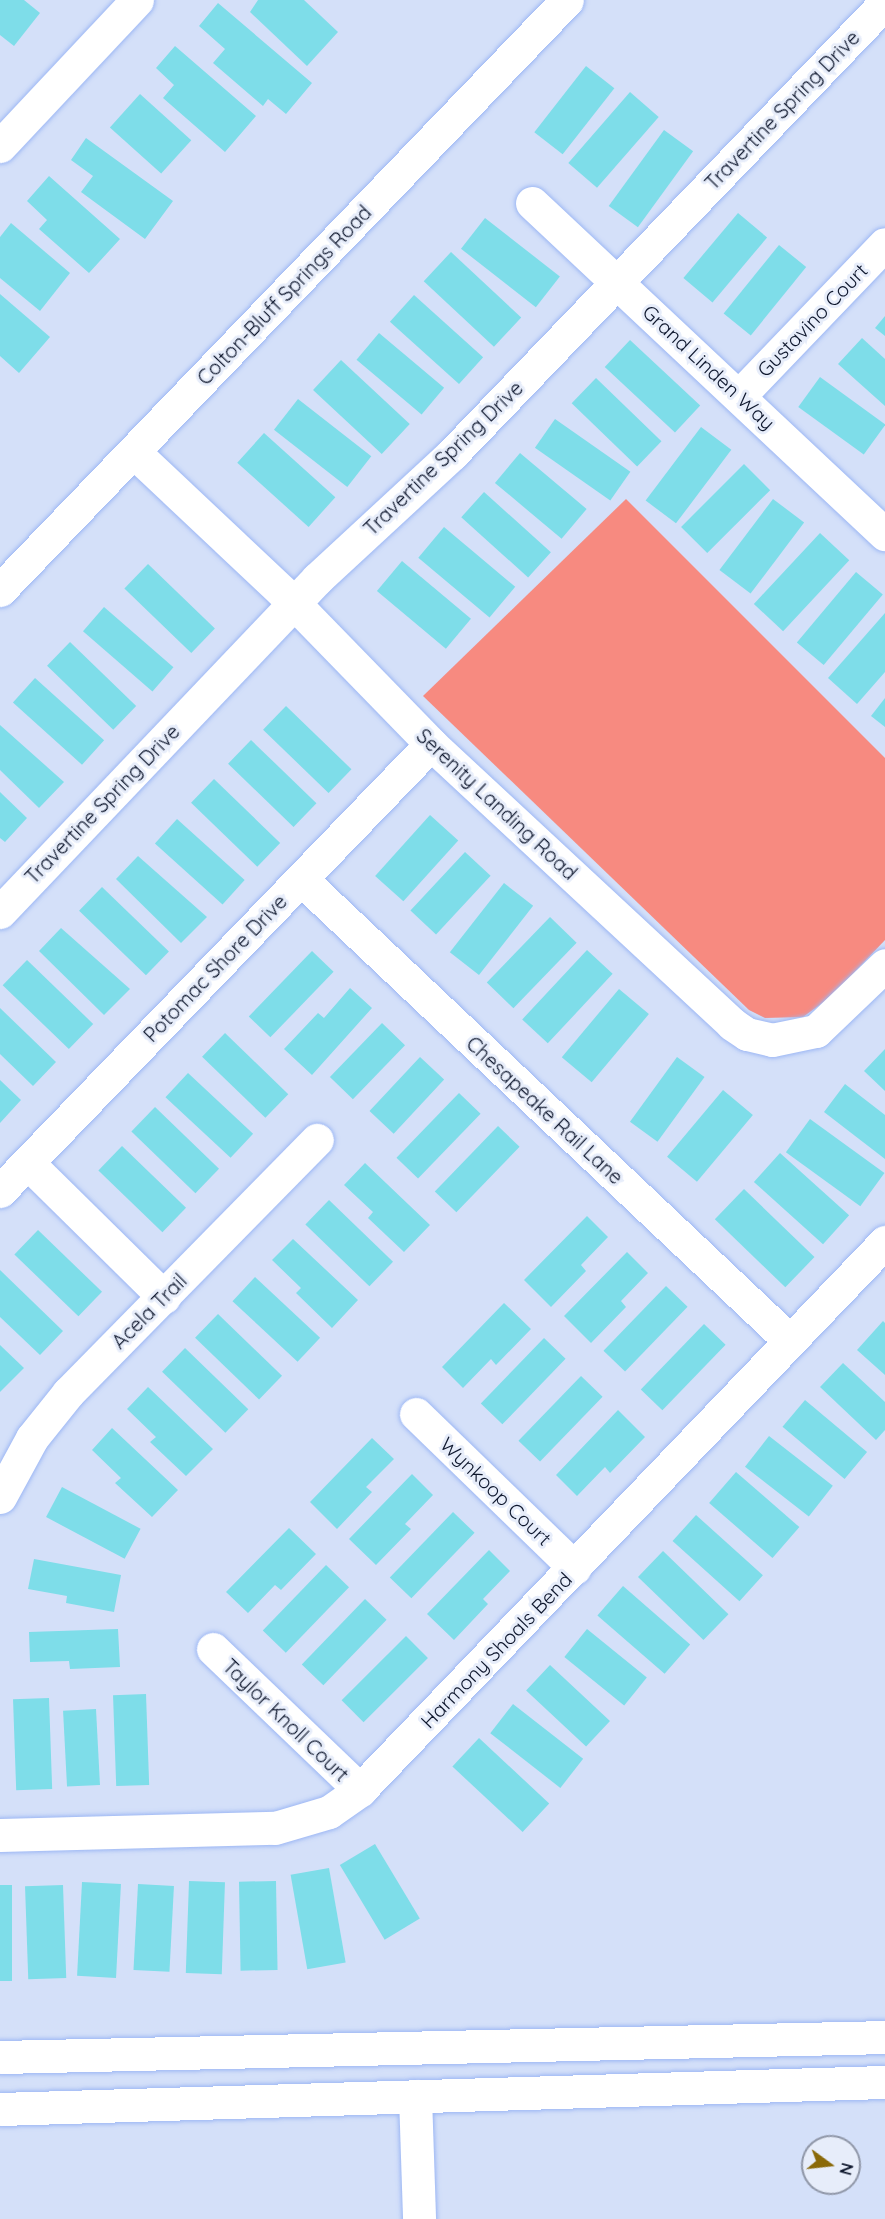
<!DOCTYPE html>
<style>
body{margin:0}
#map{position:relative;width:885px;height:2219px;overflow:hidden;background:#d4e0f9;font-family:Quicksand,sans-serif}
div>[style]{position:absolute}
.green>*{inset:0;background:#f78a80}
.building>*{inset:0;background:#7edde9;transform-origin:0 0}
.roads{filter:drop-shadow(0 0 2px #9db7f4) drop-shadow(0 0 2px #9db7f4)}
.minor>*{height:33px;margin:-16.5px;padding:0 16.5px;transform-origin:16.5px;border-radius:16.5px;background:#fff}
span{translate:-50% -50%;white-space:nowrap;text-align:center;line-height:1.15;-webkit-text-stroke:6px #e7edfa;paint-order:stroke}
.street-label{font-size:20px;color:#0d162c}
.north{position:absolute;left:801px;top:2135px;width:60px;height:60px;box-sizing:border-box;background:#e7edfa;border:2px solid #9097a8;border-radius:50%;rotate:105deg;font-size:16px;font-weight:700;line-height:24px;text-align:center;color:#0d162c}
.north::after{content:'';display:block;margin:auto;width:21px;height:27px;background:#8a6908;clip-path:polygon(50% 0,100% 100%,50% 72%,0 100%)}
</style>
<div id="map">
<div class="green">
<i style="clip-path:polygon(626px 499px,885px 758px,885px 940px,832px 996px,803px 1017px,765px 1018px,749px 1010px,423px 696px)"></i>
</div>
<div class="building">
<i style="clip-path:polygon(0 0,24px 0,40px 13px,14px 46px,0 35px)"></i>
<i style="clip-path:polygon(258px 0,304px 0,338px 32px,307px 66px,250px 12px)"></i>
<i style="clip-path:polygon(218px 3px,312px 83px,286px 114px,268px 99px,263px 106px,213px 63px,225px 49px,199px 26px)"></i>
<i style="clip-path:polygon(175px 46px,256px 116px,225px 152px,163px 98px,174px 85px,156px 68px)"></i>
<i style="left:586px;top:66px;width:36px;height:84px;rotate:38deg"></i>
<i style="left:630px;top:92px;width:38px;height:94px;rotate:41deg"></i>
<i style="left:140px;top:94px;width:69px;height:45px;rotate:42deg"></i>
<i style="left:664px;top:130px;width:36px;height:94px;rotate:36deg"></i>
<i style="clip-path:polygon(86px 138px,173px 201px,145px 239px,81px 192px,93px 176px,71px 160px)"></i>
<i style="clip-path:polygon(49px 176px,120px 239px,89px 273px,39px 229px,47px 220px,27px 201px)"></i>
<i style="left:738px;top:213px;width:38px;height:85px;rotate:40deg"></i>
<i style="left:485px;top:218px;width:95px;height:39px;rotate:38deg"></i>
<i style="clip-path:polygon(11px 223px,70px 273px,40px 311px,0 278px,0 237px)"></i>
<i style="left:779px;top:245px;width:35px;height:88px;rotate:39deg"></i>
<i style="left:451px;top:252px;width:96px;height:40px;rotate:43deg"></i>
<i style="clip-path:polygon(0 294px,50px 337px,19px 373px,0 356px)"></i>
<i style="left:414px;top:295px;width:93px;height:36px;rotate:42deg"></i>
<i style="clip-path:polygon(885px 316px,885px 336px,875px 328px)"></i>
<i style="left:379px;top:333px;width:85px;height:35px;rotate:40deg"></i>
<i style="clip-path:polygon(862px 338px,885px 359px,885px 406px,838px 364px)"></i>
<i style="left:630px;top:340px;width:96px;height:37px;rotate:43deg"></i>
<i style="left:341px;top:360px;width:94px;height:41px;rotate:43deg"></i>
<i style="left:820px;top:377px;width:81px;height:37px;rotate:36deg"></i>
<i style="left:596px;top:378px;width:91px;height:35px;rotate:44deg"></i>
<i style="left:298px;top:399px;width:93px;height:39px;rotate:38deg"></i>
<i style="left:555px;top:419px;width:92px;height:35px;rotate:35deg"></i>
<i style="left:701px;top:427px;width:38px;height:92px;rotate:37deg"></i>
<i style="left:264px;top:433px;width:96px;height:40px;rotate:42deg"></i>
<i style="left:520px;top:453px;width:87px;height:39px;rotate:40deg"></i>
<i style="left:744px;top:464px;width:37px;height:89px;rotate:45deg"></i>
<i style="left:484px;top:492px;width:90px;height:34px;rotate:42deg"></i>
<i style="left:773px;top:499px;width:39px;height:89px;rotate:37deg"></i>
<i style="left:444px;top:527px;width:93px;height:40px;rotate:40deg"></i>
<i style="left:820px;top:533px;width:40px;height:97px;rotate:43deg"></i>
<i style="left:402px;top:561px;width:90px;height:39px;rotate:40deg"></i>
<i style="left:148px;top:564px;width:93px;height:34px;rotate:44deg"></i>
<i style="left:856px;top:572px;width:35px;height:92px;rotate:40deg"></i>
<i style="left:104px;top:607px;width:92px;height:32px;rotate:41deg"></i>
<i style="clip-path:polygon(885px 613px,885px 672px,857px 704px,828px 678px)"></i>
<i style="left:70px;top:642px;width:92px;height:33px;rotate:44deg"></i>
<i style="left:35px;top:678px;width:93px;height:33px;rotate:42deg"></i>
<i style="clip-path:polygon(885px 698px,885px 727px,871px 716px)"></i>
<i style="left:286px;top:706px;width:91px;height:33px;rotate:44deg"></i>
<i style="clip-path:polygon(0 725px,64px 782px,39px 808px,0 770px)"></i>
<i style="left:251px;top:740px;width:91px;height:33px;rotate:44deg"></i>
<i style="left:214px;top:779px;width:92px;height:33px;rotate:44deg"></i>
<i style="clip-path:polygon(0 792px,27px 818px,5px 842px,0 838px)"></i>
<i style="left:430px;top:815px;width:38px;height:82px;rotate:42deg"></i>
<i style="left:177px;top:819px;width:91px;height:33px;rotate:42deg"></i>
<i style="left:465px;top:852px;width:35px;height:80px;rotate:43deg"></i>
<i style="clip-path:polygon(138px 856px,207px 917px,181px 943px,116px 879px)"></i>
<i style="left:504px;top:883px;width:37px;height:88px;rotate:38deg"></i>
<i style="left:102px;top:887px;width:93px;height:33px;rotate:44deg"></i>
<i style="left:550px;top:917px;width:37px;height:91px;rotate:44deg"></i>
<i style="clip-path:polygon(61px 928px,130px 989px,104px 1015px,39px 951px)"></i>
<i style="left:587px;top:950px;width:35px;height:95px;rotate:43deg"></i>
<i style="left:312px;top:951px;width:30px;height:91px;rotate:44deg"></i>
<i style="left:27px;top:960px;width:92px;height:35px;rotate:44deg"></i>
<i style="clip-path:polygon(350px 988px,372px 1008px,312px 1075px,284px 1049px,318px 1013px,324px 1018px)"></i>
<i style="left:619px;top:989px;width:39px;height:89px;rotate:40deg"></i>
<i style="clip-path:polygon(0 1008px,56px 1062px,33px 1086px,0 1054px)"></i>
<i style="left:382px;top:1023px;width:32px;height:75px;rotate:44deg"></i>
<i style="left:225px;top:1033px;width:88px;height:33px;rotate:44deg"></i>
<i style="clip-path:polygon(885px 1049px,885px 1091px,864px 1071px)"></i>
<i style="left:420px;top:1057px;width:33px;height:74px;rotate:43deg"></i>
<i style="left:677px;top:1057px;width:34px;height:80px;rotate:36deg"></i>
<i style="left:188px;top:1073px;width:89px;height:33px;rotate:43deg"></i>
<i style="clip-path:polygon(0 1080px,21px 1100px,0 1123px)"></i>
<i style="clip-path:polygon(845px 1084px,885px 1115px,885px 1159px,824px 1112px)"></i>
<i style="left:723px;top:1090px;width:39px;height:87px;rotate:40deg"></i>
<i style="left:459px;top:1093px;width:30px;height:90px;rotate:44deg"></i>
<i style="left:155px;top:1107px;width:89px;height:34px;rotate:44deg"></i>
<i style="left:810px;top:1119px;width:92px;height:41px;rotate:36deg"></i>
<i style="left:498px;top:1126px;width:30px;height:91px;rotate:44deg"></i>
<i style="left:122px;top:1146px;width:89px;height:34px;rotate:44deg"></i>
<i style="left:780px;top:1153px;width:93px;height:39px;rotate:42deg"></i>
<i style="clip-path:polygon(365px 1163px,430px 1225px,404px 1252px,368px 1218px,373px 1212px,344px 1185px)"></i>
<i style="left:744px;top:1189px;width:98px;height:42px;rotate:44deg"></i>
<i style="left:329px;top:1200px;width:89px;height:34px;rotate:44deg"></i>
<i style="clip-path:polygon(587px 1216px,608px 1237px,581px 1265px,586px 1271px,551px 1307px,524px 1280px)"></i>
<i style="left:38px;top:1230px;width:89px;height:34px;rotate:44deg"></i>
<i style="clip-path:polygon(293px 1239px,358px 1300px,332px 1328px,296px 1293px,301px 1288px,272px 1260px)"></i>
<i style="clip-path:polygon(627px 1252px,648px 1273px,621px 1301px,626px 1307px,591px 1343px,564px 1316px)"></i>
<i style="clip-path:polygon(0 1270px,63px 1331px,40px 1355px,0 1317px)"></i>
<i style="left:255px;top:1277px;width:89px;height:33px;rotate:43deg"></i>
<i style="left:666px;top:1286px;width:30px;height:90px;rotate:44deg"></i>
<i style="clip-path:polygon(504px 1303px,531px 1329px,496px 1365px,491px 1359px,463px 1388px,442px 1367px)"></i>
<i style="left:218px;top:1314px;width:89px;height:33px;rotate:44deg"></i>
<i style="clip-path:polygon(883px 1321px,885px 1323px,885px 1375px,857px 1350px)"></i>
<i style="left:704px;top:1324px;width:30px;height:91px;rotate:44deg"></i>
<i style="left:544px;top:1338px;width:30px;height:91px;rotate:44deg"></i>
<i style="clip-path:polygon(0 1345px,24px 1368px,0 1392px)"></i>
<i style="left:185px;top:1348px;width:88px;height:33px;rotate:44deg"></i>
<i style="clip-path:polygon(843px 1363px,885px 1402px,885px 1430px,876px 1440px,820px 1387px)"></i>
<i style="left:581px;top:1376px;width:30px;height:90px;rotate:44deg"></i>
<i style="clip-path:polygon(148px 1387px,213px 1449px,186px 1476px,150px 1442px,156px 1437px,127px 1409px)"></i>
<i style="left:805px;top:1400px;width:81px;height:35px;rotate:40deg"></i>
<i style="clip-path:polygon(618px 1410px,645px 1437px,610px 1473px,605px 1467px,577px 1496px,556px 1475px)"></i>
<i style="clip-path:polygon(112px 1428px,178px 1490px,152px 1517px,115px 1483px,121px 1478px,92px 1450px)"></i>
<i style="left:769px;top:1436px;width:81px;height:39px;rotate:38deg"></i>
<i style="clip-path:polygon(372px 1438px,394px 1459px,366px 1487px,372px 1492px,337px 1529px,310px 1502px)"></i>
<i style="left:736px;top:1472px;width:84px;height:41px;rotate:41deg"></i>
<i style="clip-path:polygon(412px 1474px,433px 1495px,405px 1524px,411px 1529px,376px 1565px,349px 1539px)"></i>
<i style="left:62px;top:1487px;width:89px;height:34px;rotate:28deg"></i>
<i style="left:453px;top:1512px;width:30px;height:91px;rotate:44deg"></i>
<i style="left:696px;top:1515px;width:90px;height:35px;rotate:42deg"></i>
<i style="clip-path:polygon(289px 1528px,316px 1554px,281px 1590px,275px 1585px,248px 1613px,226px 1592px)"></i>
<i style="clip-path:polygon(489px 1550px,510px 1571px,483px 1599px,488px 1604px,454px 1640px,427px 1614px)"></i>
<i style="left:663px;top:1551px;width:91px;height:36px;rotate:44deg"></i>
<i style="clip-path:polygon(34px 1559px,121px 1575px,114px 1612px,66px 1603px,67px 1596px,28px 1589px)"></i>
<i style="left:326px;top:1565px;width:32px;height:91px;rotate:44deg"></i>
<i style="left:623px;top:1586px;width:89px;height:39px;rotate:41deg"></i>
<i style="left:365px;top:1599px;width:30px;height:91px;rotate:44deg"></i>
<i style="clip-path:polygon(118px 1629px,120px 1667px,70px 1669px,69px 1661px,30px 1662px,29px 1632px)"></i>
<i style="left:587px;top:1629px;width:77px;height:36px;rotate:39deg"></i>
<i style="left:406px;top:1636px;width:31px;height:91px;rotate:45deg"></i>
<i style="left:550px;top:1665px;width:82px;height:35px;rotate:43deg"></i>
<i style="left:146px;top:1694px;width:91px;height:33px;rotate:88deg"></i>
<i style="left:49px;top:1698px;width:91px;height:36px;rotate:88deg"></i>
<i style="left:513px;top:1704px;width:89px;height:37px;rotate:38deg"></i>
<i style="left:96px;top:1709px;width:76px;height:33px;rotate:87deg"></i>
<i style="left:479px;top:1738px;width:96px;height:39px;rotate:43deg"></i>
<i style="left:375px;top:1844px;width:87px;height:41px;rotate:59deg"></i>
<i style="left:329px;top:1868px;width:96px;height:39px;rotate:80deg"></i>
<i style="left:189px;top:1881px;width:36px;height:92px;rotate:2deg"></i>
<i style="left:276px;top:1881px;width:89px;height:37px;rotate:89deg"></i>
<i style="left:82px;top:1882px;width:39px;height:94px;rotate:3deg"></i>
<i style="left:138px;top:1884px;width:36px;height:86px;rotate:3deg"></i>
<i style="left:0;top:1885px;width:12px;height:96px"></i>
<i style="left:63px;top:1885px;width:93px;height:38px;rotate:88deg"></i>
</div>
<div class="roads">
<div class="minor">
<i style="left:0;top:146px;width:200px;rotate:-46.8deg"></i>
<i style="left:532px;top:203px;width:484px;rotate:43.2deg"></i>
<i style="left:740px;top:395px;width:209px;rotate:-46.2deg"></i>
<i style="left:134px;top:452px;width:220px;rotate:43.3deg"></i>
<i style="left:294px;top:603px;width:197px;rotate:45.8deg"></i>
<i style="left:431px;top:744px;width:411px;rotate:42.9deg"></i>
<i style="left:732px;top:1024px;width:18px;rotate:34deg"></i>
<i style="left:747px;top:1034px;width:26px;rotate:13deg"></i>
<i style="left:772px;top:1040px;width:45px;rotate:-11.6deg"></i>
<i style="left:816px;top:1031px;width:95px;rotate:-43.7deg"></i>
<i style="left:0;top:590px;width:818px;rotate:-46.14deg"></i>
<i style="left:301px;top:879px;width:673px;rotate:43.37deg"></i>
<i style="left:0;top:912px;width:460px;rotate:-46.4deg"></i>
<i style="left:317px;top:579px;width:184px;rotate:-42.8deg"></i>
<i style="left:452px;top:454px;width:625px;rotate:-46.17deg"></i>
<i style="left:28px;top:1163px;width:191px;rotate:44.6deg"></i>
<i style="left:0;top:1191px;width:621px;rotate:-46.04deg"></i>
<i style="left:416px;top:1414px;width:221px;rotate:44.1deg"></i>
<i style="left:0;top:1497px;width:67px;rotate:-61.5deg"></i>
<i style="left:32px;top:1438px;width:58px;rotate:-51.3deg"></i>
<i style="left:68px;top:1393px;width:355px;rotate:-45.5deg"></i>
<i style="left:213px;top:1649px;width:204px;rotate:43.8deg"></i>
<i style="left:0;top:1835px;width:275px;rotate:-1.5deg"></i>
<i style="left:275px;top:1828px;width:56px;rotate:-16.5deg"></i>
<i style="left:329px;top:1812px;width:38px;rotate:-35deg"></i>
<i style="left:360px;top:1790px;width:759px;rotate:-46.23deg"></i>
<i style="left:0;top:2057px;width:885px;rotate:-1.29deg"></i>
<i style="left:415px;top:2096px;width:123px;rotate:88.1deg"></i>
<i style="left:0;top:2109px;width:885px;rotate:-1.75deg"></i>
</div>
</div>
<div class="street-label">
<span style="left:782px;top:110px;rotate:-46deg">Travertine Spring Drive</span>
<span style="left:284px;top:295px;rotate:-46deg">Colton-Bluff Springs Road</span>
<span style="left:812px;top:320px;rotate:-46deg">Gustavino Court</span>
<span style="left:709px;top:367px;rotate:43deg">Grand Linden Way</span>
<span style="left:443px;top:458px;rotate:-44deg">Travertine Spring Drive</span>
<span style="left:102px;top:804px;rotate:-46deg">Travertine Spring Drive</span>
<span style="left:497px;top:804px;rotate:43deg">Serenity Landing Road</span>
<span style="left:215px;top:968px;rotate:-46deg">Potomac Shore Drive</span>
<span style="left:545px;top:1110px;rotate:43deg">Chesapeake Rail Lane</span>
<span style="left:149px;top:1311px;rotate:-45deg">Acela Trail</span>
<span style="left:496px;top:1491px;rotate:44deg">Wynkoop Court</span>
<span style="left:496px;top:1650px;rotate:-46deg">Harmony Shoals Bend</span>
<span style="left:286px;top:1720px;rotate:44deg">Taylor Knoll Court</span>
</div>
<div class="north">N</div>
</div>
